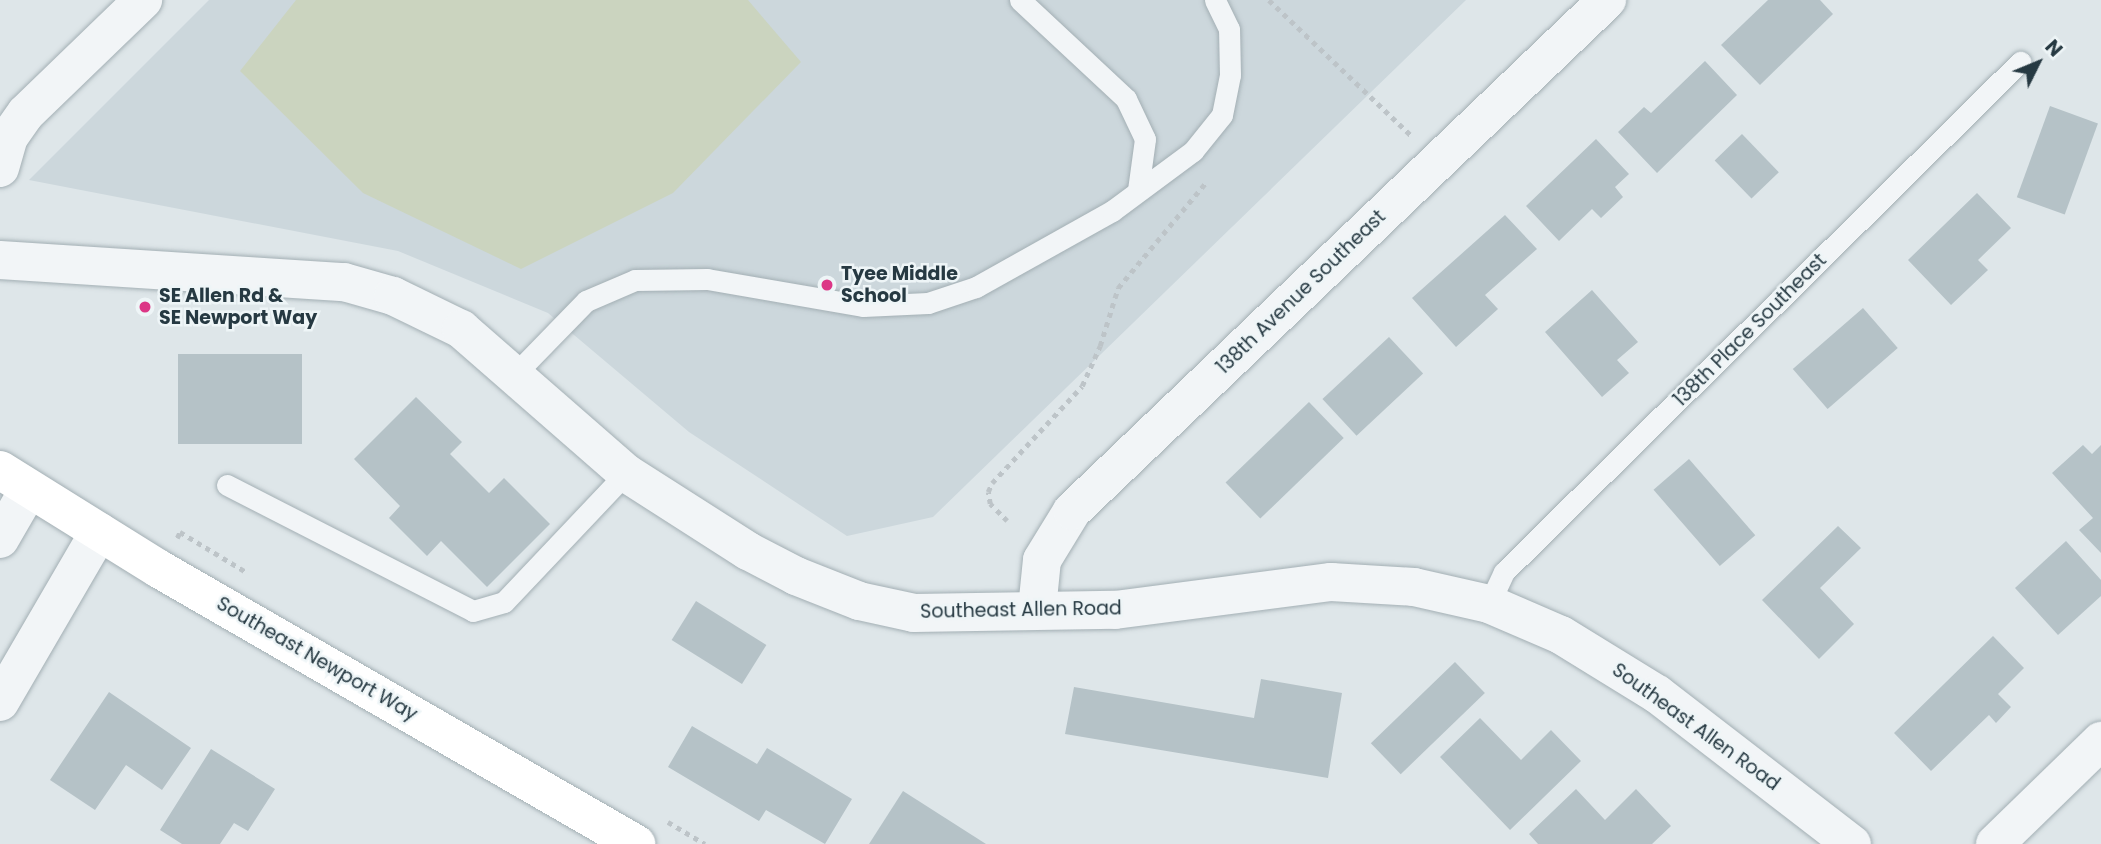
<!DOCTYPE html>
<style>
body{margin:0}
#map{position:relative;width:2101px;height:844px;overflow:hidden;background:#dee6e9;font-family:Poppins,sans-serif}
div>[style]{position:absolute}
.built>*{inset:0;background:#ccd7dc}
.green>*{inset:0;background:#cbd4bf}
.building>*{inset:0;background:#b5c2c7;transform-origin:0 0}
.path>*{height:4.5px;margin-top:-2.25px;transform-origin:0;background:repeating-linear-gradient(90deg,#bdc4c8 0 5px,transparent 0 10px)}
.roads{filter:drop-shadow(0 0 2px #a3afb4) drop-shadow(0 0 2px #a3afb4)}
.service>*{height:21px;margin:-10.5px;padding:0 10.5px;transform-origin:10.5px;border-radius:10.5px;background:#f2f5f7}
.minor>*{height:38px;margin:-19px;padding:0 19px;transform-origin:19px;border-radius:19px;background:#f2f5f7}
.tertiary>*{height:38px;margin:-19px;padding:0 19px;transform-origin:19px;border-radius:19px;background:#f2f5f7}
.secondary>*{height:38px;margin:-19px;padding:0 19px;transform-origin:19px;border-radius:19px;background:#fff}
.dots>*{width:19px;height:19px;translate:-50% -50%;box-sizing:border-box;border:4px solid #eef5f7;border-radius:50%}
span{translate:-50% -50%;white-space:nowrap;text-align:center;line-height:1.15;-webkit-text-stroke:5px #eef5f7;paint-order:stroke}
.poi-label{font-size:19px;color:#263942;font-weight:700}
.left{translate:0 -50%;text-align:left}
.street-label{font-size:19px;color:#263942}
.north{position:absolute;left:2003px;top:28px;width:70px;height:70px;-webkit-text-stroke:5px #eef5f7;paint-order:stroke;rotate:47deg;font-size:19px;font-weight:700;line-height:28px;text-align:center;color:#263942}
.north::after{content:'';display:block;margin:auto;width:24px;height:32px;background:#263942;clip-path:polygon(50% 0,100% 100%,50% 72%,0 100%)}
</style>
<div id="map">
<div class="built">
<i style="clip-path:polygon(209px 0,1466px 0,933px 517px,847px 536px,689px 432px,548px 313px,398px 251px,29px 180px)"></i>
</div>
<div class="green">
<i style="clip-path:polygon(296px 0,748px 0,801px 62px,673px 193px,521px 269px,363px 193px,240px 71px)"></i>
</div>
<div class="building">
<i style="clip-path:polygon(1768px 0,1820px 0,1833px 14px,1760px 85px,1721px 45px)"></i>
<i style="clip-path:polygon(1705px 61px,1737px 95px,1657px 173px,1618px 132px,1644px 107px,1651px 113px)"></i>
<i style="left:2050px;top:106px;width:51px;height:97px;rotate:20deg"></i>
<i style="left:1742px;top:134px;width:53px;height:38px;rotate:46deg"></i>
<i style="clip-path:polygon(1596px 139px,1629px 174px,1615px 187px,1623px 197px,1601px 218px,1592px 209px,1559px 241px,1526px 206px)"></i>
<i style="clip-path:polygon(1977px 193px,2011px 228px,1978px 260px,1988px 270px,1951px 305px,1908px 260px)"></i>
<i style="clip-path:polygon(1505px 215px,1537px 249px,1485px 295px,1498px 309px,1456px 347px,1412px 298px)"></i>
<i style="clip-path:polygon(1592px 290px,1638px 342px,1617px 360px,1629px 373px,1602px 397px,1545px 332px)"></i>
<i style="left:1863px;top:308px;width:53px;height:93px;rotate:49deg"></i>
<i style="left:1389px;top:337px;width:50px;height:91px;rotate:47deg"></i>
<i style="left:178px;top:354px;width:124px;height:90px"></i>
<i style="clip-path:polygon(416px 397px,462px 442px,450px 454px,489px 493px,504px 478px,550px 524px,487px 587px,441px 541px,427px 556px,389px 518px,400px 506px,354px 459px)"></i>
<i style="left:1309px;top:402px;width:50px;height:116px;rotate:46deg"></i>
<i style="clip-path:polygon(2083px 445px,2092px 454px,2101px 445px,2101px 553px,2079px 530px,2093px 518px,2052px 473px)"></i>
<i style="left:1689px;top:459px;width:101px;height:47px;rotate:49deg"></i>
<i style="clip-path:polygon(1838px 526px,1861px 548px,1820px 588px,1854px 624px,1819px 659px,1762px 600px)"></i>
<i style="clip-path:polygon(2066px 541px,2101px 580px,2101px 596px,2058px 635px,2015px 588px)"></i>
<i style="left:696px;top:601px;width:83px;height:46px;rotate:32deg"></i>
<i style="clip-path:polygon(1993px 636px,2024px 668px,1998px 694px,2011px 707px,1996px 723px,1989px 715px,1931px 771px,1894px 733px)"></i>
<i style="left:1455px;top:662px;width:43px;height:117px;rotate:46deg"></i>
<i style="clip-path:polygon(1261px 679px,1342px 693px,1328px 778px,1065px 734px,1074px 687px,1254px 718px)"></i>
<i style="clip-path:polygon(109px 692px,191px 748px,162px 790px,126px 765px,95px 810px,50px 780px)"></i>
<i style="clip-path:polygon(1480px 718px,1521px 760px,1551px 730px,1581px 761px,1510px 830px,1440px 757px)"></i>
<i style="clip-path:polygon(692px 726px,757px 764px,767px 748px,852px 799px,825px 844px,766px 810px,759px 821px,668px 767px)"></i>
<i style="clip-path:polygon(211px 749px,275px 789px,248px 831px,234px 823px,220px 844px,182px 844px,160px 830px)"></i>
<i style="clip-path:polygon(1576px 789px,1605px 820px,1636px 789px,1671px 826px,1652px 844px,1538px 844px,1529px 834px)"></i>
<i style="clip-path:polygon(903px 791px,986px 844px,869px 844px)"></i>
</div>
<div class="path">
<i style="left:1269px;top:0;width:196px;rotate:43.6deg"></i>
<i style="left:1007px;top:521px;width:24px;rotate:-135deg"></i>
<i style="left:990px;top:504px;width:12px;rotate:-99deg"></i>
<i style="left:988px;top:492px;width:10px;rotate:-66deg"></i>
<i style="left:992px;top:483px;width:132px;rotate:-47.1deg"></i>
<i style="left:1082px;top:386px;width:44px;rotate:-65.8deg"></i>
<i style="left:1100px;top:346px;width:61px;rotate:-72.8deg"></i>
<i style="left:1118px;top:288px;width:139px;rotate:-50.2deg"></i>
<i style="left:177px;top:538px;width:7px;rotate:-63deg"></i>
<i style="left:180px;top:532px;width:79px;rotate:31.1deg"></i>
<i style="left:668px;top:822px;width:43px;rotate:30.7deg"></i>
</div>
<div class="roads">
<div class="service">
<i style="left:1020px;top:0;width:145px;rotate:43deg"></i>
<i style="left:1126px;top:99px;width:44px;rotate:64.6deg"></i>
<i style="left:1145px;top:139px;width:51px;rotate:97.8deg"></i>
<i style="left:515px;top:374px;width:102px;rotate:-45.8deg"></i>
<i style="left:586px;top:301px;width:53px;rotate:-23.2deg"></i>
<i style="left:635px;top:280px;width:72px;rotate:-0.8deg"></i>
<i style="left:707px;top:279px;width:158px;rotate:9.8deg"></i>
<i style="left:863px;top:306px;width:65px;rotate:-2.6deg"></i>
<i style="left:928px;top:303px;width:51px;rotate:-18.4deg"></i>
<i style="left:976px;top:287px;width:156px;rotate:-29.2deg"></i>
<i style="left:1112px;top:211px;width:101px;rotate:-36.5deg"></i>
<i style="left:1193px;top:151px;width:46px;rotate:-51.1deg"></i>
<i style="left:1222px;top:115px;width:41px;rotate:-78.7deg"></i>
<i style="left:1230px;top:75px;width:46px;rotate:-91.2deg"></i>
<i style="left:1229px;top:29px;width:32px;rotate:-116deg"></i>
<i style="left:227px;top:485px;width:276px;rotate:27.1deg"></i>
<i style="left:473px;top:611px;width:32px;rotate:-16deg"></i>
<i style="left:504px;top:602px;width:178px;rotate:-46.6deg"></i>
<i style="left:1489px;top:604px;width:35px;rotate:-65deg"></i>
<i style="left:1504px;top:572px;width:726px;rotate:-44.66deg"></i>
</div>
<div class="minor">
<i style="left:0;top:168px;width:32px;rotate:-74deg"></i>
<i style="left:9px;top:137px;width:29px;rotate:-55deg"></i>
<i style="left:26px;top:113px;width:163px;rotate:-44deg"></i>
<i style="left:1037px;top:609px;width:49px;rotate:-84.2deg"></i>
<i style="left:1042px;top:560px;width:57px;rotate:-58.5deg"></i>
<i style="left:1072px;top:511px;width:740px;rotate:-43.69deg"></i>
<i style="left:1995px;top:844px;width:148px;rotate:-44.2deg"></i>
</div>
<div class="tertiary">
<i style="left:0;top:260px;width:345px;rotate:3.7deg"></i>
<i style="left:344px;top:282px;width:51px;rotate:15.9deg"></i>
<i style="left:393px;top:296px;width:76px;rotate:25.9deg"></i>
<i style="left:461px;top:329px;width:219px;rotate:41.1deg"></i>
<i style="left:626px;top:473px;width:145px;rotate:32.6deg"></i>
<i style="left:748px;top:551px;width:54px;rotate:27.5deg"></i>
<i style="left:796px;top:576px;width:68px;rotate:21.6deg"></i>
<i style="left:859px;top:601px;width:56px;rotate:12.3deg"></i>
<i style="left:914px;top:613px;width:201px;rotate:-0.9deg"></i>
<i style="left:1115px;top:610px;width:218px;rotate:-7.4deg"></i>
<i style="left:1331px;top:582px;width:83px;rotate:3.4deg"></i>
<i style="left:1414px;top:587px;width:77px;rotate:12.8deg"></i>
<i style="left:1489px;top:604px;width:78px;rotate:23.3deg"></i>
<i style="left:1561px;top:635px;width:113px;rotate:31.6deg"></i>
<i style="left:1657px;top:694px;width:246px;rotate:37.6deg"></i>
<i style="left:0;top:539px;width:58px;rotate:-59.9deg"></i>
<i style="left:0;top:702px;width:197px;rotate:-59.8deg"></i>
</div>
<div class="secondary">
<i style="left:0;top:470px;width:187px;rotate:31.9deg"></i>
<i style="left:159px;top:569px;width:551px;rotate:29.96deg"></i>
</div>
</div>
<div class="dots">
<i style="left:827px;top:285px;background:#dc3686"></i>
<i style="left:145px;top:307px;background:#dc3686"></i>
</div>
<div class="poi-label">
<span class="left" style="left:841px;top:285px">Tyee Middle<br>School</span>
<span class="left" style="left:159px;top:307px">SE Allen Rd &amp;<br>SE Newport Way</span>
</div>
<div class="street-label">
<span style="left:1301px;top:292px;rotate:-44deg">138th Avenue Southeast</span>
<span style="left:1750px;top:330px;rotate:-45deg">138th Place Southeast</span>
<span style="left:1021px;top:610px;rotate:-1deg">Southeast Allen Road</span>
<span style="left:317px;top:659px;rotate:30deg">Southeast Newport Way</span>
<span style="left:1696px;top:727px;rotate:36deg">Southeast Allen Road</span>
</div>
<div class="north">N</div>
</div>
